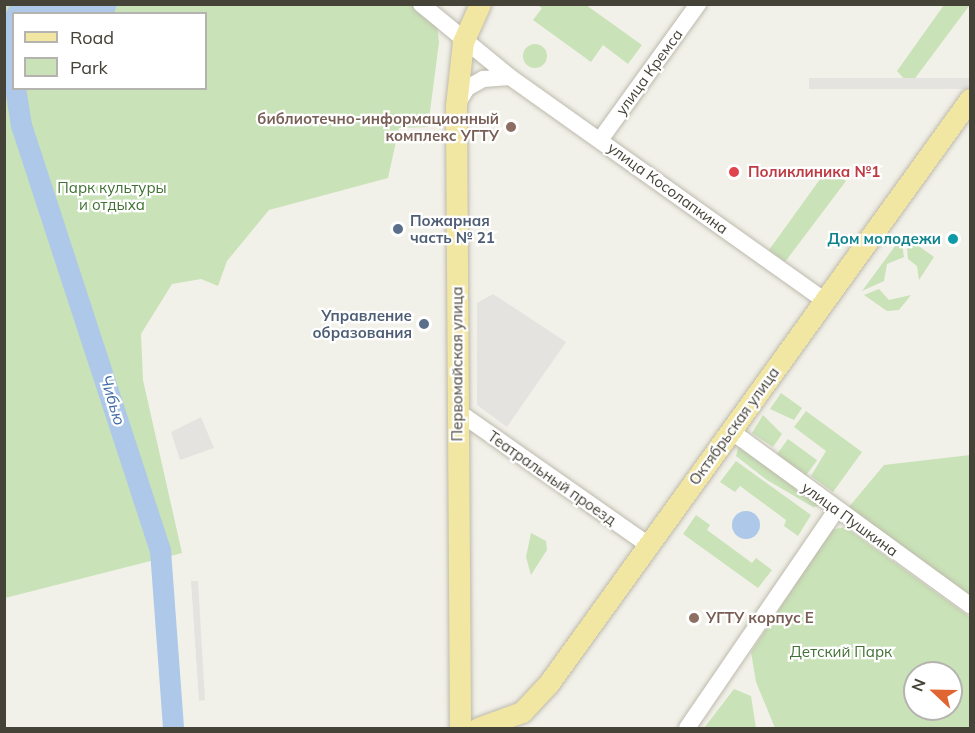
<!DOCTYPE html>
<meta charset="utf-8">
<style>
body{margin:0}
#map{position:relative;width:975px;height:733px;overflow:hidden;background:#f2f1e9;font-family:Mulish,sans-serif}
div>[style]{position:absolute}
.green>*{inset:0;background:#c9e2b7;transform-origin:0 0}
.round{border-radius:50%}
.parking>*{inset:0;background:#e4e3e0;transform-origin:0 0}
.water>*{inset:0;background:#adc8e8}
.river>*{height:21px;margin:-10.5px;padding:0 10.5px;transform-origin:10.5px;border-radius:10.5px;background:#adc8e8}
.roads{filter:drop-shadow(0 0 2px #bdbaad) drop-shadow(0 0 2px #bdbaad)}
.minor>*{height:16px;margin:-8px;padding:0 8px;transform-origin:8px;border-radius:8px;background:#fff}
.major>*{height:21px;margin:-10.5px;padding:0 10.5px;transform-origin:10.5px;border-radius:10.5px;background:#f2e6a3}
.dots>*{width:16px;height:16px;translate:-50% -50%;box-sizing:border-box;border:3px solid #fff;border-radius:50%}
span{translate:-50% -50%;white-space:nowrap;text-align:center;line-height:1.15;-webkit-text-stroke:4.5px #fff;paint-order:stroke}
.street-label{font-size:15px;color:#454238}
.education-label{font-size:15px;color:#785e54;font-weight:700}
.right{translate:-100% -50%;text-align:right}
.left{translate:0 -50%;text-align:left}
.health-label{font-size:15px;color:#be3a42;font-weight:700}
.park-label{font-size:15px;color:#417033}
.service-label{font-size:15px;color:#4e5e75;font-weight:700}
.culture-label{font-size:15px;color:#0d838f;font-weight:700}
.water-label{font-size:16px;color:#3e6ba4;font-style:italic}
.frame{position:absolute;inset:0;border:6px solid #454238;pointer-events:none}
.legend{position:absolute;left:12px;top:12px;width:195px;height:78px;box-sizing:border-box;background:#fff;border:2px solid #b5b3af;margin:0;padding:8px 10px;list-style:none;font-size:18px;color:#454238}
.legend li{display:flex;align-items:center;gap:12px;height:30px}
.legend b{width:30px;border:2px solid #b5b3af}
.north{position:absolute;left:903px;top:661px;width:60px;height:60px;box-sizing:border-box;background:#fff;border:2px solid #b5b3af;border-radius:50%;rotate:292deg;font-size:16px;font-weight:700;line-height:24px;text-align:center;color:#454238}
.north::after{content:'';display:block;margin:auto;width:21px;height:27px;background:#e06533;clip-path:polygon(50% 0,100% 100%,50% 72%,0 100%)}
</style>
<div id="map">
<div class="green">
<i style="clip-path:polygon(evenodd,5px 5px,416px 5px,437px 26px,439px 42px,428px 127px,399px 128px,388px 178px,269px 210px,227px 261px,218px 286px,201px 279px,172px 284px,141px 334px,143px 380px,182px 553px,5px 598px,5px 5px,14px 14px,206px 14px,206px 88px,14px 88px,14px 14px)"></i>
<i style="clip-path:polygon(537px 5px,586px 5px,642px 45px,628px 64px,603px 45px,591px 62px,533px 20px,542px 8px)"></i>
<i style="clip-path:polygon(944px 5px,969px 6px,910px 85px,897px 71px)"></i>
<i class="round" style="left:523px;top:44px;width:24px;height:24px"></i>
<i style="clip-path:polygon(823px 175px,838px 175px,846px 181px,785px 262px,769px 250px)"></i>
<i style="clip-path:polygon(906px 237px,934px 257px,919px 280px,917px 266px,908px 259px)"></i>
<i style="clip-path:polygon(901px 238px,904px 257px,887px 264px,884px 281px,862px 291px)"></i>
<i style="clip-path:polygon(879px 289px,889px 300px,911px 295px,899px 310px,887px 311px,864px 295px)"></i>
<i style="clip-path:polygon(781px 393px,802px 408px,794px 420px,770px 409px)"></i>
<i style="clip-path:polygon(806px 411px,862px 452px,833px 492px,811px 476px,826px 451px,794px 427px)"></i>
<i style="clip-path:polygon(763px 415px,782px 434px,773px 447px,752px 433px)"></i>
<i style="left:788px;top:439px;width:36px;height:19px;rotate:36deg"></i>
<i style="clip-path:polygon(739px 445px,822px 506px,813px 507px,767px 480px,736px 456px)"></i>
<i style="clip-path:polygon(970px 455px,970px 598px,848px 508px,884px 465px)"></i>
<i style="clip-path:polygon(736px 461px,811px 515px,798px 536px,784px 526px,786px 520px,740px 486px,735px 492px,720px 482px)"></i>
<i style="clip-path:polygon(696px 515px,710px 525px,707px 530px,752px 563px,756px 558px,772px 570px,758px 588px,683px 534px)"></i>
<i style="clip-path:polygon(evenodd,845px 527px,970px 617px,970px 728px,775px 728px,756px 682px,751px 652px,831px 530px,845px 527px,915px 673px,951px 673px,951px 709px,915px 709px,915px 673px)"></i>
<i style="clip-path:polygon(531px 533px,546px 541px,547px 550px,531px 575px,526px 557px)"></i>
<i style="clip-path:polygon(734px 689px,751px 696px,756px 728px,704px 728px)"></i>
</div>
<div class="parking">
<i style="left:970px;top:78px;width:11px;height:161px;rotate:90deg"></i>
<i style="clip-path:polygon(493px 294px,566px 342px,507px 427px,477px 405px,477px 303px)"></i>
<i style="clip-path:polygon(201px 417px,214px 448px,180px 460px,171px 432px)"></i>
<i style="clip-path:polygon(191px 581px,198px 581px,205px 700px,199px 701px)"></i>
</div>
<div class="water">
<i style="clip-path:polygon(10px 5px,10px 4px,117px 5px,114px 13px,14px 14px,13px 82px,4px 81px,5px 15px)"></i>
<i class="round" style="left:732px;top:511px;width:28px;height:28px"></i>
</div>
<div class="river">
<i style="left:14px;top:81px;width:45px;rotate:81deg"></i>
<i style="left:21px;top:125px;width:447px;rotate:71.9deg"></i>
<i style="left:160px;top:550px;width:178px;rotate:85.8deg"></i>
</div>
<div class="roads">
<div class="minor">
<i style="left:421px;top:4px;width:115px;rotate:39.4deg"></i>
<i style="left:510px;top:77px;width:385px;rotate:35.4deg"></i>
<i style="left:457px;top:104px;width:19px;rotate:-58deg"></i>
<i style="left:467px;top:88px;width:18px;rotate:-29deg"></i>
<i style="left:483px;top:79px;width:27px;rotate:-4deg"></i>
<i style="left:600px;top:140px;width:168px;rotate:-54.2deg"></i>
<i style="left:457px;top:411px;width:232px;rotate:35deg"></i>
<i style="left:731px;top:431px;width:296px;rotate:36.1deg"></i>
<i style="left:687px;top:728px;width:265px;rotate:-55.6deg"></i>
</div>
<div class="major">
<i style="left:460px;top:728px;width:622px;rotate:-90.37deg"></i>
<i style="left:456px;top:106px;width:64px;rotate:-83.8deg"></i>
<i style="left:463px;top:42px;width:42px;rotate:-65.9deg"></i>
<i style="left:478px;top:728px;width:47px;rotate:-20deg"></i>
<i style="left:522px;top:712px;width:40px;rotate:-47deg"></i>
<i style="left:549px;top:683px;width:720px;rotate:-54.21deg"></i>
</div>
</div>
<div class="dots">
<i style="left:511px;top:127px;background:#8d6e63"></i>
<i style="left:734px;top:172px;background:#e0444e"></i>
<i style="left:398px;top:229px;background:#5c6f8a"></i>
<i style="left:953px;top:239px;background:#0f9aa8"></i>
<i style="left:424px;top:324px;background:#5c6f8a"></i>
<i style="left:694px;top:618px;background:#8d6e63"></i>
</div>
<div class="street-label">
<span style="left:649px;top:72px;rotate:-54deg">улица Кремса</span>
<span style="left:668px;top:188px;rotate:36deg">улица Косолапкина</span>
<span style="left:457px;top:364px;rotate:-90deg">Первомайская улица</span>
<span style="left:734px;top:426px;rotate:-54deg">Октябрьская улица</span>
<span style="left:552px;top:478px;rotate:35deg">Театральный проезд</span>
<span style="left:850px;top:519px;rotate:36deg">улица Пушкина</span>
</div>
<div class="education-label">
<span class="right" style="left:499px;top:127px">библиотечно-информационный<br>комплекс УГТУ</span>
<span class="left" style="left:706px;top:618px">УГТУ корпус Е</span>
</div>
<div class="health-label">
<span class="left" style="left:748px;top:172px">Поликлиника №1</span>
</div>
<div class="park-label">
<span style="left:112px;top:196px">Парк культуры<br>и отдыха</span>
<span style="left:841px;top:652px">Детский Парк</span>
</div>
<div class="service-label">
<span class="left" style="left:410px;top:229px">Пожарная<br>часть № 21</span>
<span class="right" style="left:412px;top:324px">Управление<br>образования</span>
</div>
<div class="culture-label">
<span class="right" style="left:941px;top:239px">Дом молодежи</span>
</div>
<div class="water-label">
<span style="left:113px;top:400px;rotate:73deg">Чибью</span>
</div>
<div class="frame"></div>
<ul class="legend">
<li><b style="height:8px;background:#f2e6a3"></b>Road</li>
<li><b style="height:16px;background:#c9e2b7"></b>Park</li>
</ul>
<div class="north">N</div>
</div>
